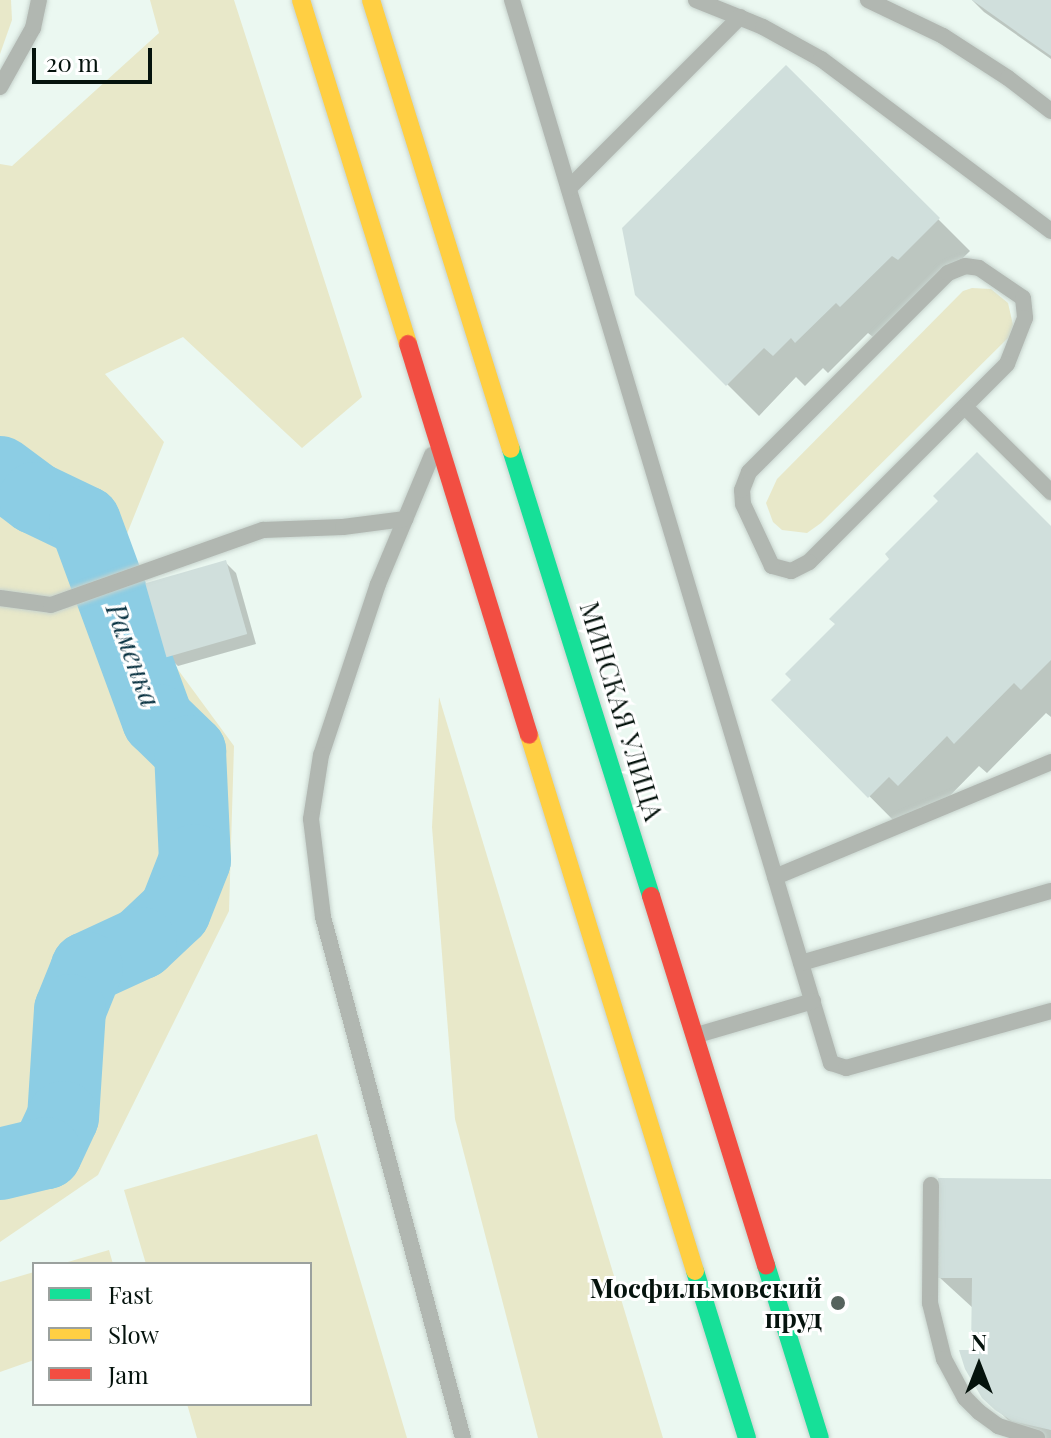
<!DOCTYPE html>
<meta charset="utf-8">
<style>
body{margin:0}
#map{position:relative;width:1051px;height:1438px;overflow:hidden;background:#ebf8f1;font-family:"Playfair Display",serif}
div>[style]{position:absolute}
.green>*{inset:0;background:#e8e8c9}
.shadow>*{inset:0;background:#0003}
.river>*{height:72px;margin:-36px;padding:0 36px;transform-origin:36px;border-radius:36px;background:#8ccde4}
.building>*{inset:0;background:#d0dfdc;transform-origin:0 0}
.roads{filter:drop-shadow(0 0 2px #c7d3cd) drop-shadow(0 0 2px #c7d3cd)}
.lane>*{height:16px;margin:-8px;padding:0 8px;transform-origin:8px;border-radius:8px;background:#b1b7b1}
.fast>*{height:18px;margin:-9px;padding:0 9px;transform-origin:9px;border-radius:9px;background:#16e098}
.slow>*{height:18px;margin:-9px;padding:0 9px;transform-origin:9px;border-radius:9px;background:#ffcf43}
.jam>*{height:18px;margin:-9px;padding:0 9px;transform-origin:9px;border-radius:9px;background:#f24e42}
.dots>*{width:22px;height:22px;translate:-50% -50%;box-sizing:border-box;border:4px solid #fff;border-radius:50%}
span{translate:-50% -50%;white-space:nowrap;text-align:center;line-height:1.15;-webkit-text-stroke:6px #fff;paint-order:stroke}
.street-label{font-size:26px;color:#05130d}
.poi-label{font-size:26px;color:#05130d;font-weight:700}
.right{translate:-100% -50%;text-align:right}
.water-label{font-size:28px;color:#0b3443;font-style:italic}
.legend{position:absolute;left:32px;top:1262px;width:280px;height:144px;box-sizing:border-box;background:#fff;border:2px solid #9ba19e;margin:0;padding:10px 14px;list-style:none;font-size:24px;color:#05130d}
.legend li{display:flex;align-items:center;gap:16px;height:40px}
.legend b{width:40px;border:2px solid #9ba19e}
.north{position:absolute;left:939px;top:1326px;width:80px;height:80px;-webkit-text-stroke:6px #fff;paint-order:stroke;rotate:0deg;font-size:22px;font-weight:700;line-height:32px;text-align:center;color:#05130d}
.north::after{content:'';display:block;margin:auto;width:28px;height:36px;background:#05130d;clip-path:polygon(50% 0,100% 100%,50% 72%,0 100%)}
.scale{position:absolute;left:32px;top:48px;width:120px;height:36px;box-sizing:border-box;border:4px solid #05130d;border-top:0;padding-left:10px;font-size:24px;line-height:28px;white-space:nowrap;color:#05130d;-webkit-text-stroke:6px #fff;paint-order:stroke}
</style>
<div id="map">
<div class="green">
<i style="clip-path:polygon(0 0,11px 0,12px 20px,0 54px)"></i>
<i style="clip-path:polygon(150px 0,234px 0,362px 397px,302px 448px,183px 337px,105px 374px,164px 442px,118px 556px,165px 652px,234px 746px,229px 911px,98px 1175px,0 1242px,0 164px,12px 166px,159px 33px)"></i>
<i style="clip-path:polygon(972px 288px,991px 289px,1008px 303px,1013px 325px,1009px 337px,821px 523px,807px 533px,782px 530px,773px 522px,766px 503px,777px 479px,963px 291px)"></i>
<i style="clip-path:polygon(439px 697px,663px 1438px,538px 1438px,455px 1119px,432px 827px)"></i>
<i style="clip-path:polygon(317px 1134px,407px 1438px,197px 1438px,187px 1404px,310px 1404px,310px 1264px,146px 1264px,124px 1190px)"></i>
<i style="clip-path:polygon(109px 1250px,113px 1264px,61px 1264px)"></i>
<i style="clip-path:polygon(34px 1272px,34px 1360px,0 1372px,0 1282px)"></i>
</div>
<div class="shadow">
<i style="clip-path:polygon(972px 0,1051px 0,1051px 59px,984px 12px)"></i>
<i style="clip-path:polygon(786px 67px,970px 251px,930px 290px,873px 337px,868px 333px,828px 373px,823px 368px,805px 386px,796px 377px,759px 416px,637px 294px)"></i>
<i style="clip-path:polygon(1051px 528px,1051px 717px,1046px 713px,987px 773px,979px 766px,930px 816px,921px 807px,901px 828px,774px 700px)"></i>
<i style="clip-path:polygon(226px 563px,236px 573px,256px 644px,178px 666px,167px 656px)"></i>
<i style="clip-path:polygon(1051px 1181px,1051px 1438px,1026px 1438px,997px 1409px,973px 1352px,974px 1309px,939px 1277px)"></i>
</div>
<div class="river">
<i style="left:0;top:472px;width:44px;rotate:36.6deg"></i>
<i style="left:35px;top:498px;width:55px;rotate:25.6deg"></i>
<i style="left:85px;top:522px;width:211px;rotate:69.8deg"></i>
<i style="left:158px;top:720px;width:45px;rotate:44.1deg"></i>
<i style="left:190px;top:751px;width:109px;rotate:87.4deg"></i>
<i style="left:195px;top:860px;width:55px;rotate:111.4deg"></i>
<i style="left:175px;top:911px;width:47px;rotate:136.7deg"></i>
<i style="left:141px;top:943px;width:60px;rotate:155.2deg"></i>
<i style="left:87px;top:968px;width:45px;rotate:112deg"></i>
<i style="left:70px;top:1010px;width:107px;rotate:93.7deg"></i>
<i style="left:63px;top:1117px;width:40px;rotate:115deg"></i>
<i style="left:46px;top:1153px;width:47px;rotate:166.6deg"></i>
</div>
<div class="building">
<i style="clip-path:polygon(972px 0,1051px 0,1051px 56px,1028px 40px)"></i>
<i style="clip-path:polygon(786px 65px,940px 218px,898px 260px,892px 256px,840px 307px,836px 303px,795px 343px,791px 338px,773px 356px,764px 348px,726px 386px,635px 295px,622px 228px)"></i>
<i style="clip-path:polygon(977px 452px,1051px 526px,1051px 660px,1021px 690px,1014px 683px,954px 744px,947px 736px,898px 786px,889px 777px,868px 798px,771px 700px,791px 680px,785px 674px,835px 624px,829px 619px,889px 559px,885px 554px,938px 501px,933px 496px)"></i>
<i style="left:226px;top:560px;width:77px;height:84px;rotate:74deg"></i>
<i style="clip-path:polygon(938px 1178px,1051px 1179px,1051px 1430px,1012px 1421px,995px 1410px,982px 1398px,965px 1369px,959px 1350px,971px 1350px,972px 1278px,937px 1278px)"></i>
</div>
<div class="roads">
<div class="lane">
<i style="left:512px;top:0;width:1110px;rotate:73.3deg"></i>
<i style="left:831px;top:1063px;width:16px;rotate:18deg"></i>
<i style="left:846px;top:1068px;width:213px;rotate:-15.5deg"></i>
<i style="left:696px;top:0;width:72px;rotate:21.9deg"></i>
<i style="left:763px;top:27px;width:66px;rotate:28.9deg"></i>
<i style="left:821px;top:59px;width:287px;rotate:36.8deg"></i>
<i style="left:868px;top:0;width:83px;rotate:25.6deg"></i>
<i style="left:943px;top:36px;width:77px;rotate:32.9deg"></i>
<i style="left:1008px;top:78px;width:54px;rotate:37.5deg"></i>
<i style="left:0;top:87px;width:68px;rotate:-60.8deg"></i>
<i style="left:33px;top:28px;width:29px;rotate:-78deg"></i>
<i style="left:569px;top:188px;width:242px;rotate:-45deg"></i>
<i style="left:965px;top:266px;width:14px;rotate:8deg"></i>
<i style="left:979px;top:268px;width:53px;rotate:34.3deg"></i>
<i style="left:1023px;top:298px;width:20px;rotate:84deg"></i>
<i style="left:1025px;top:318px;width:49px;rotate:111.4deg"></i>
<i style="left:1007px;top:364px;width:280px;rotate:135deg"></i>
<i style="left:809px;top:562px;width:20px;rotate:153deg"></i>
<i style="left:791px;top:571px;width:20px;rotate:-165deg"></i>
<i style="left:772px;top:566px;width:68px;rotate:-115.1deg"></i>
<i style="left:743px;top:504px;width:14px;rotate:-94deg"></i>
<i style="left:742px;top:490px;width:19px;rotate:-69deg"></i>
<i style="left:749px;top:472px;width:281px;rotate:-45deg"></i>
<i style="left:948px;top:273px;width:18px;rotate:-22deg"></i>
<i style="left:965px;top:407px;width:121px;rotate:44.7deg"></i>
<i style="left:432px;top:455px;width:140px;rotate:112.7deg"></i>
<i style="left:378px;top:584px;width:180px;rotate:108.4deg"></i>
<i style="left:321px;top:755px;width:65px;rotate:98.9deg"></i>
<i style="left:311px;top:819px;width:99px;rotate:83deg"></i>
<i style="left:323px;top:917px;width:539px;rotate:74.96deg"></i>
<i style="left:0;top:598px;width:51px;rotate:7.8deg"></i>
<i style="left:51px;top:605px;width:225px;rotate:-19.5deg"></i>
<i style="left:263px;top:530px;width:80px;rotate:-2.1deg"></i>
<i style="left:343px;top:527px;width:63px;rotate:-7.4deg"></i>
<i style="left:775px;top:877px;width:299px;rotate:-22.6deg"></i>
<i style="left:801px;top:963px;width:260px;rotate:-16.1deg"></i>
<i style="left:697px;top:1035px;width:121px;rotate:-16.3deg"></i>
<i style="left:931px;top:1185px;width:118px;rotate:90.5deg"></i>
<i style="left:930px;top:1303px;width:58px;rotate:76deg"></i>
<i style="left:944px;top:1359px;width:44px;rotate:61.7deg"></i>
<i style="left:965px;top:1398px;width:20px;rotate:45deg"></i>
<i style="left:979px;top:1412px;width:24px;rotate:36deg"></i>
<i style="left:998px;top:1426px;width:41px;rotate:17.1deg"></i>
</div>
<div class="fast">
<i style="left:511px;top:449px;width:468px;rotate:72.6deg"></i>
<i style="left:766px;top:1265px;width:181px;rotate:72.7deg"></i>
<i style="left:695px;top:1271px;width:175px;rotate:72.7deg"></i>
</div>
<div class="slow">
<i style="left:301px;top:0;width:360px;rotate:72.7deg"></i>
<i style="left:371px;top:0;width:470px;rotate:72.7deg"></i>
<i style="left:529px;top:735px;width:561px;rotate:72.79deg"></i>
</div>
<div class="jam">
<i style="left:408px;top:344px;width:409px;rotate:72.8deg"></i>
<i style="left:651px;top:896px;width:387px;rotate:72.7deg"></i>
</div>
</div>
<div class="dots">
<i style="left:838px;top:1303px;background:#56635d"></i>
</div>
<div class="street-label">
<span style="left:622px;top:711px;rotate:73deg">МИНСКАЯ УЛИЦА</span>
</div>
<div class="poi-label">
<span class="right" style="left:822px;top:1303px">Мосфильмовский<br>пруд</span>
</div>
<div class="water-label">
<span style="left:134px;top:655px;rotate:70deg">Раменка</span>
</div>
<ul class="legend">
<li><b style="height:10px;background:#16e098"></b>Fast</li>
<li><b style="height:10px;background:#ffcf43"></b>Slow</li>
<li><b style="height:10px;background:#f24e42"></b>Jam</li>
</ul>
<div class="north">N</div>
<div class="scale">20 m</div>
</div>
